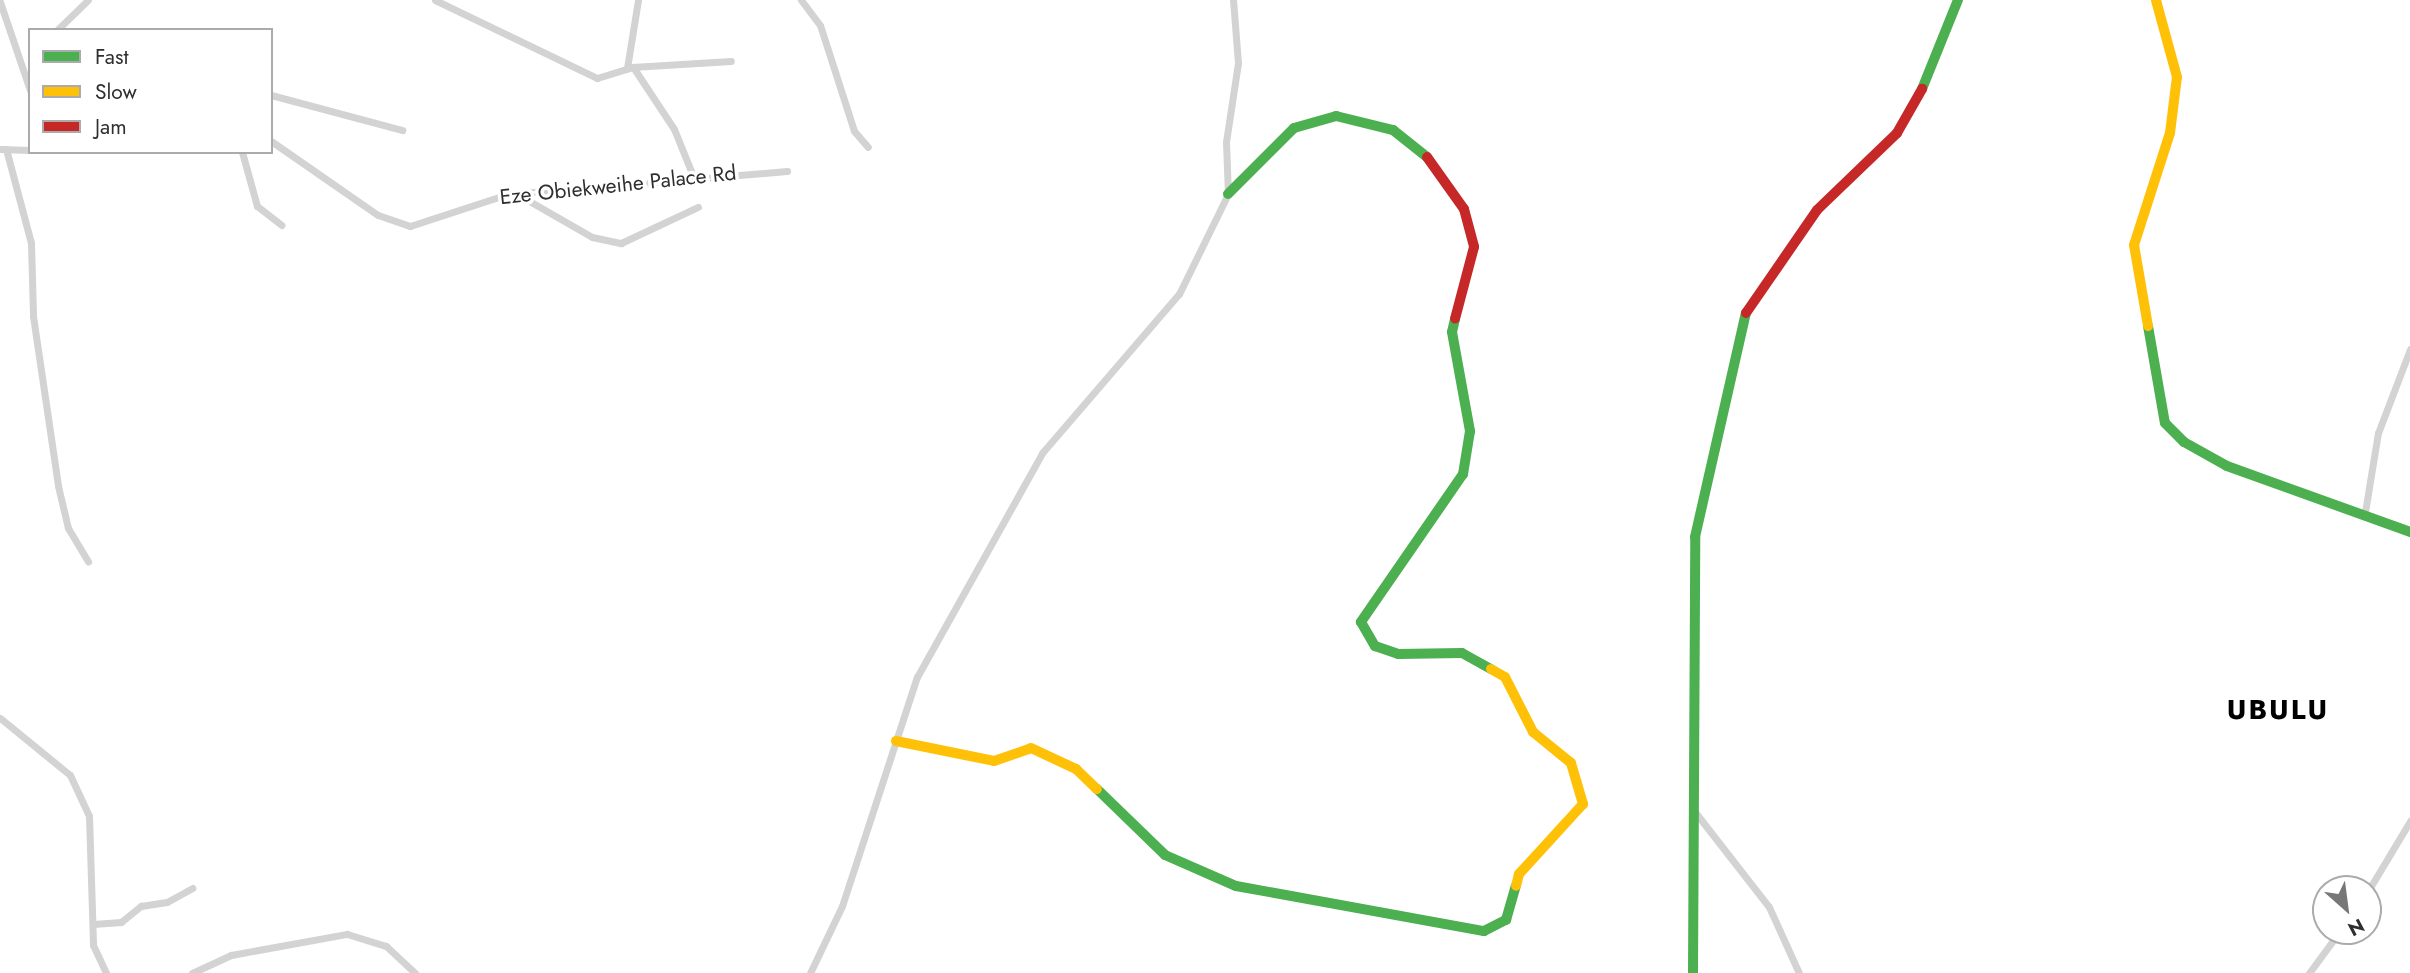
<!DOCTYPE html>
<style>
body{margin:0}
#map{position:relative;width:2410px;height:973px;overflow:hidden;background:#fff;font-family:Jost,sans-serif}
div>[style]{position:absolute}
.street>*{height:7px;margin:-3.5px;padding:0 3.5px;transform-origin:3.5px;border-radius:3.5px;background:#d3d3d3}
.fast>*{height:10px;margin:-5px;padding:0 5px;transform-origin:5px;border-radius:5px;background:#4caf50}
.slow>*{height:10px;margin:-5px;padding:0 5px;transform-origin:5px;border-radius:5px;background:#ffc107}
.jam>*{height:10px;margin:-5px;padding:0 5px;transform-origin:5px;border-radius:5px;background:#c62828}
span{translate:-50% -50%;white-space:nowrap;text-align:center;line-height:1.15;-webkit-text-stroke:7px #fff;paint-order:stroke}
.street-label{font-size:21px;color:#2e2e2e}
.district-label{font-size:28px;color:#000;font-weight:700;letter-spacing:2px}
.legend{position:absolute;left:28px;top:28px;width:245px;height:126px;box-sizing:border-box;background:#fff;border:2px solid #ababab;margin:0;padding:9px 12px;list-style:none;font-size:21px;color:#2e2e2e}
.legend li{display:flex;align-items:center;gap:14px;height:35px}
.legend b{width:35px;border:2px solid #ababab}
.north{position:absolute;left:2312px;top:875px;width:70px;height:70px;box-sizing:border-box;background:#fff;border:2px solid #ababab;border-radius:50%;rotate:152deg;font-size:19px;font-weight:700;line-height:28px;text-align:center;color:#2e2e2e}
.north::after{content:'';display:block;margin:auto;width:24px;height:32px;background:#777;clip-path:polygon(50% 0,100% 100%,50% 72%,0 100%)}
</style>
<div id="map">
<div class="street">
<i style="left:435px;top:0;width:180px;rotate:25.7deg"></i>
<i style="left:597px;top:78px;width:37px;rotate:-17deg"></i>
<i style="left:632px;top:67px;width:99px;rotate:-3.5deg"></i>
<i style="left:801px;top:0;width:31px;rotate:53deg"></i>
<i style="left:820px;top:25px;width:111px;rotate:72.2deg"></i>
<i style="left:854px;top:131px;width:21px;rotate:49deg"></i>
<i style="left:0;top:2px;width:93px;rotate:71.2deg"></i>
<i style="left:57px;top:30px;width:43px;rotate:-44.1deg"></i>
<i style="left:633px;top:67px;width:74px;rotate:56.5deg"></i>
<i style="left:674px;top:129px;width:56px;rotate:68deg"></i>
<i style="left:627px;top:68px;width:69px;rotate:-80.8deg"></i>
<i style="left:271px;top:95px;width:136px;rotate:15deg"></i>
<i style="left:271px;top:141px;width:130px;rotate:34.7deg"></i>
<i style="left:378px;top:215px;width:34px;rotate:19deg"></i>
<i style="left:410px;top:226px;width:103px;rotate:-18.1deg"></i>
<i style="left:508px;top:194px;width:280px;rotate:-4.7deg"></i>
<i style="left:0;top:149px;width:30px;rotate:2deg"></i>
<i style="left:6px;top:149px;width:97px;rotate:75.1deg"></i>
<i style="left:31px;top:243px;width:73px;rotate:88.4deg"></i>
<i style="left:33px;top:316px;width:172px;rotate:81.6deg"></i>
<i style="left:58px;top:486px;width:43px;rotate:76.6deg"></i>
<i style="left:68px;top:528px;width:39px;rotate:59deg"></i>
<i style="left:242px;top:152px;width:56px;rotate:74.5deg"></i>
<i style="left:257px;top:206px;width:31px;rotate:38deg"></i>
<i style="left:517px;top:194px;width:86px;rotate:29.8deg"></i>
<i style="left:592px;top:237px;width:30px;rotate:12deg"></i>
<i style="left:621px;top:243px;width:85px;rotate:-25.1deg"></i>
<i style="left:2365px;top:512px;width:80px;rotate:-80.7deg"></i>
<i style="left:2378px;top:433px;width:90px;rotate:-69.1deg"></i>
<i style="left:0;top:718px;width:90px;rotate:39.2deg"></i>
<i style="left:70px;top:775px;width:45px;rotate:65.1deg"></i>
<i style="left:89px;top:816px;width:129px;rotate:88.2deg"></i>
<i style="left:93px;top:945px;width:31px;rotate:65deg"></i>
<i style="left:1695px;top:812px;width:120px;rotate:52.1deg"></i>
<i style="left:1769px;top:907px;width:72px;rotate:65.6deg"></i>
<i style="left:2368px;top:891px;width:82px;rotate:-59deg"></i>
<i style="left:93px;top:924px;width:28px;rotate:-4deg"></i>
<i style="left:121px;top:922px;width:26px;rotate:-39deg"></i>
<i style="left:141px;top:906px;width:26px;rotate:-9deg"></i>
<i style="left:167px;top:902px;width:29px;rotate:-29deg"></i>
<i style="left:192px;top:973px;width:43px;rotate:-24.8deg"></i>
<i style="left:231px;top:955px;width:118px;rotate:-10.3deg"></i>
<i style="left:347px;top:934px;width:41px;rotate:17.1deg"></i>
<i style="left:386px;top:946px;width:40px;rotate:43deg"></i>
<i style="left:810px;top:973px;width:74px;rotate:-64.5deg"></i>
<i style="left:842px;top:906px;width:241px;rotate:-71.9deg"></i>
<i style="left:917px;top:677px;width:257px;rotate:-60.8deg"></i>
<i style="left:1042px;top:453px;width:210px;rotate:-49.3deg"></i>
<i style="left:1179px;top:294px;width:111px;rotate:-63.9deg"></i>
<i style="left:1228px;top:194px;width:52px;rotate:-92.2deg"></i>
<i style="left:1226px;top:142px;width:80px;rotate:-81.4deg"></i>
<i style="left:1238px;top:63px;width:63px;rotate:-94.5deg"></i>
<i style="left:2309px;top:973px;width:52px;rotate:-53.6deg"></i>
</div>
<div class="fast">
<i style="left:1922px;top:89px;width:96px;rotate:-68deg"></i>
<i style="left:1228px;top:194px;width:93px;rotate:-45deg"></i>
<i style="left:1294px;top:128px;width:44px;rotate:-15.9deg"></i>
<i style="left:1336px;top:116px;width:59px;rotate:13.8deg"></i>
<i style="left:1393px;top:130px;width:43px;rotate:38.5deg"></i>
<i style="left:1455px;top:319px;width:13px;rotate:103deg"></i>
<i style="left:1452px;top:332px;width:101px;rotate:79.7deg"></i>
<i style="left:1470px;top:431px;width:44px;rotate:99.2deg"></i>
<i style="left:1463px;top:474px;width:180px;rotate:124.6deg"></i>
<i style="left:1361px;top:622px;width:28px;rotate:60deg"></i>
<i style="left:1375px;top:646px;width:24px;rotate:19deg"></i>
<i style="left:1398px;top:654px;width:64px;rotate:-0.9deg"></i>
<i style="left:1462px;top:653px;width:33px;rotate:29deg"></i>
<i style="left:2148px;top:326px;width:98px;rotate:80.1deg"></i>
<i style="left:2165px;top:423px;width:27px;rotate:45deg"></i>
<i style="left:2184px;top:442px;width:49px;rotate:29.2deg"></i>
<i style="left:2227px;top:466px;width:195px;rotate:19.8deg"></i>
<i style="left:1097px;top:789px;width:95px;rotate:44.1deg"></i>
<i style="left:1165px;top:855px;width:77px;rotate:23.6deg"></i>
<i style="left:1236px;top:886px;width:252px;rotate:10.3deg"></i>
<i style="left:1484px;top:931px;width:25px;rotate:-27deg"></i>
<i style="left:1506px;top:920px;width:35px;rotate:-74deg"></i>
<i style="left:1693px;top:973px;width:436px;rotate:-89.7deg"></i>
<i style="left:1695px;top:537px;width:230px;rotate:-77.2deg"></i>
</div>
<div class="slow">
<i style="left:2148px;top:326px;width:82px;rotate:-99.8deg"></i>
<i style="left:2134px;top:245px;width:118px;rotate:-72.2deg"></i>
<i style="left:2170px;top:133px;width:56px;rotate:-82.9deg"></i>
<i style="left:2177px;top:77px;width:80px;rotate:-105.3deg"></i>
<i style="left:1491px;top:669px;width:16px;rotate:30deg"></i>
<i style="left:1505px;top:677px;width:62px;rotate:63deg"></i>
<i style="left:1533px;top:732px;width:49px;rotate:39.2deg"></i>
<i style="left:1571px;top:763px;width:43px;rotate:73.7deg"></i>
<i style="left:1583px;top:804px;width:95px;rotate:132.4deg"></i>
<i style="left:1519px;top:874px;width:12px;rotate:104deg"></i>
<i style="left:896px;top:741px;width:100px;rotate:11.5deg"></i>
<i style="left:994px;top:761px;width:39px;rotate:-19deg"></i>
<i style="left:1031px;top:748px;width:50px;rotate:25deg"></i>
<i style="left:1076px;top:769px;width:29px;rotate:44deg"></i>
</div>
<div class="jam">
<i style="left:1427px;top:157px;width:64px;rotate:54.6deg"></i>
<i style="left:1464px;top:209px;width:39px;rotate:75deg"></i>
<i style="left:1474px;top:247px;width:74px;rotate:104.8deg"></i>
<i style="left:1746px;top:313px;width:125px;rotate:-55.4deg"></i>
<i style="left:1817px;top:210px;width:111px;rotate:-43.9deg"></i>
<i style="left:1897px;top:133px;width:51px;rotate:-60.4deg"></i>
</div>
<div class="street-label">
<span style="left:618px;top:185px;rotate:-6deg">Eze Obiekweihe Palace Rd</span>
</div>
<div class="district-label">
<span style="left:2278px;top:710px">UBULU</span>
</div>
<ul class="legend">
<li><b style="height:9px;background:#4caf50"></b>Fast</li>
<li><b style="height:9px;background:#ffc107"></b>Slow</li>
<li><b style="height:9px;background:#c62828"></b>Jam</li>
</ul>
<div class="north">N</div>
</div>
